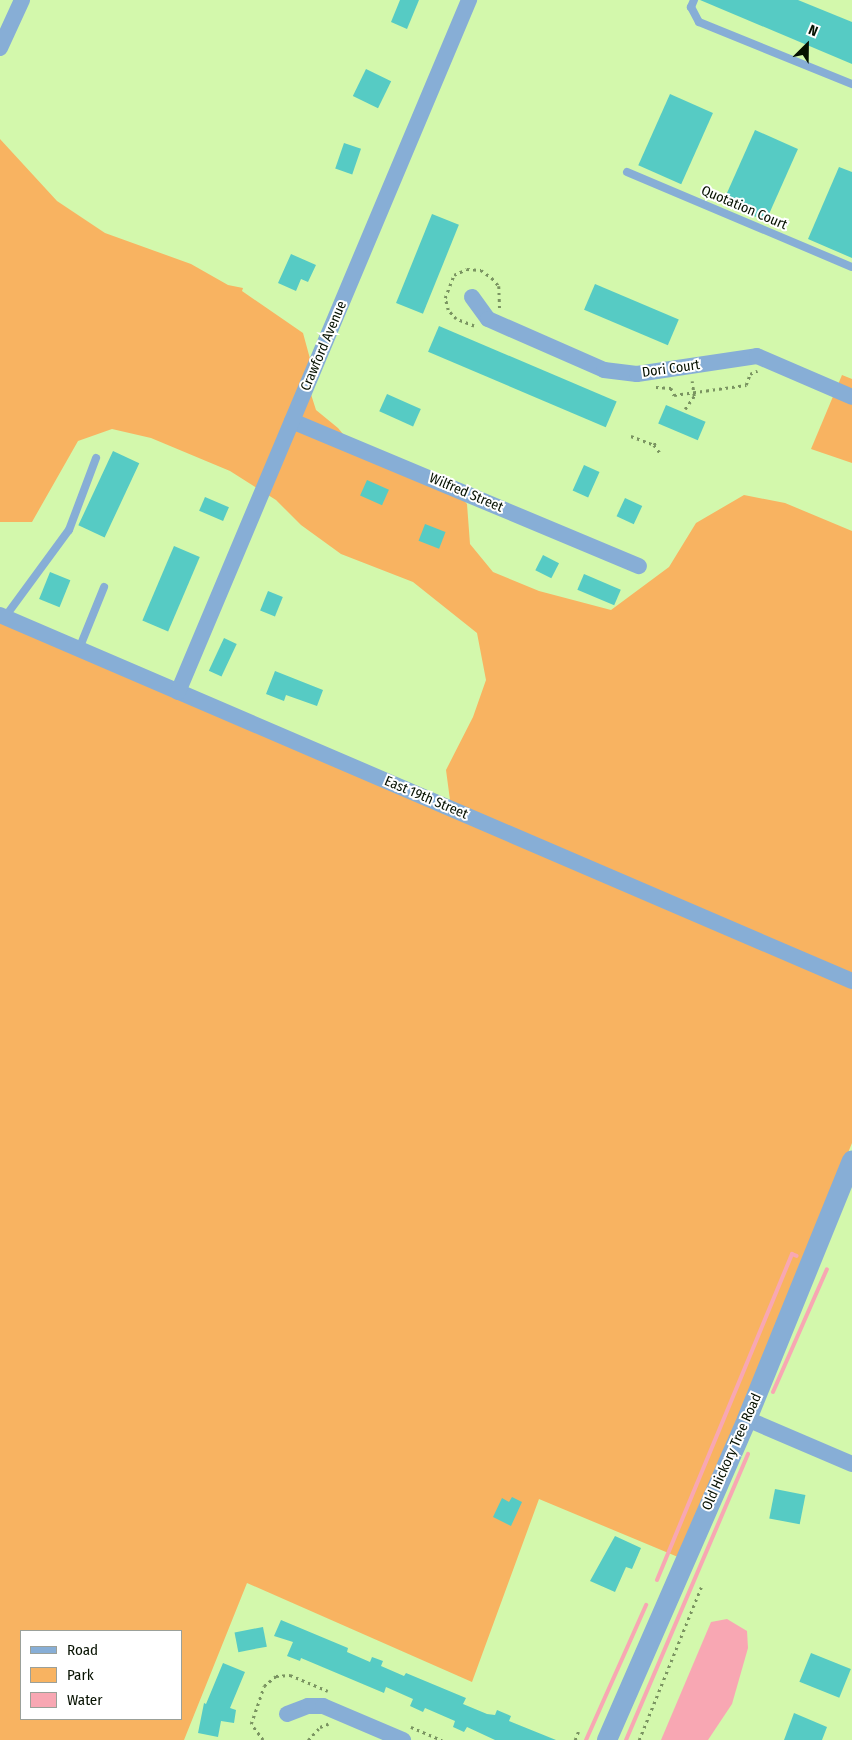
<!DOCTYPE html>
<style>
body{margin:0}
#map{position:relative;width:852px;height:1740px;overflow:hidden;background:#d3f8ac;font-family:"Fira Sans Condensed",sans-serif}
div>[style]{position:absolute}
.green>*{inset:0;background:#f8b361}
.water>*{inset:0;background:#f8a7b3}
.stream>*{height:4px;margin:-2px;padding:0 2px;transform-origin:2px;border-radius:2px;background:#f8a7b3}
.building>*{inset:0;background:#56cbc4;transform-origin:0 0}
.path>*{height:2.5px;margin-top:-1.25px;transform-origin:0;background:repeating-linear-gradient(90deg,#7a9461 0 2.5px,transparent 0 6.5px)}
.service>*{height:8px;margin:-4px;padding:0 4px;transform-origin:4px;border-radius:4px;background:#87aed6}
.minor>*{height:16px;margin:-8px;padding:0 8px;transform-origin:8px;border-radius:8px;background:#87aed6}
.tertiary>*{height:20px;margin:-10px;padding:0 10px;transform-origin:10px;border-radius:10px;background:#87aed6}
span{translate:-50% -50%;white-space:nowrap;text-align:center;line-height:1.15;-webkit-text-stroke:4px #fff;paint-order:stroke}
.street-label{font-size:14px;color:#061100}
.legend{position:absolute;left:20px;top:1630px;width:162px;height:90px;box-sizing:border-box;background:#fff;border:1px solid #9ba099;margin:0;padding:6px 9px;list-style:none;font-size:15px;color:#061100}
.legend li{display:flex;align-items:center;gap:10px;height:25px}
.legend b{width:25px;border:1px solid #9ba099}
.north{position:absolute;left:782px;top:20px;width:50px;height:50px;-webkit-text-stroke:4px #fff;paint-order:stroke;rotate:23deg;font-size:14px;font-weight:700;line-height:20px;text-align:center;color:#061100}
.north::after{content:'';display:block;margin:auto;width:18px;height:22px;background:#061100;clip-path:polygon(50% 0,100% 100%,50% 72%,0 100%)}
</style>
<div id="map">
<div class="green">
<i style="clip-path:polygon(evenodd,0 139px,57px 201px,105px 233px,191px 264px,228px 285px,243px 288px,242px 291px,303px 333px,312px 366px,309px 388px,316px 410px,338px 428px,352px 445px,444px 479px,467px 504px,470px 544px,493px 572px,539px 591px,611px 610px,669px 567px,696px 523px,744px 495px,785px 503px,852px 531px,852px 1143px,741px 1417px,678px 1557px,539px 1499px,472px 1682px,247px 1583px,184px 1740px,0 1740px,0 609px,450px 800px,446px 770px,473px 717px,486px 680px,477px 633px,413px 582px,341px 554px,301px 525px,276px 500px,230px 471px,151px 438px,112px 429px,78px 441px,32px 522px,0 522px,0 139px,21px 1631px,181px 1631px,181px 1719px,21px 1719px,21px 1631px)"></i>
<i style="clip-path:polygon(842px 375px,852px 379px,852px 463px,811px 449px)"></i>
</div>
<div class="water">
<i style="clip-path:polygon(727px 1619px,747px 1631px,748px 1648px,732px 1704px,708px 1740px,661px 1740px,711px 1622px)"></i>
</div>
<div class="stream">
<i style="left:773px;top:1392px;width:134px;rotate:-66.3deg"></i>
<i style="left:657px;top:1580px;width:353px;rotate:-67.5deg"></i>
<i style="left:792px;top:1254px;width:5px;rotate:22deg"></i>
<i style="left:586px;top:1740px;width:148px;rotate:-66deg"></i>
<i style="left:626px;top:1740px;width:311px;rotate:-66.9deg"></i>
</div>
<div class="building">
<i style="clip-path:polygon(400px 0,419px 0,407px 29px,391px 22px)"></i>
<i style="clip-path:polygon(700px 0,798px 0,852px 22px,852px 64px)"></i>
<i style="left:366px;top:69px;width:28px;height:30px;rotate:26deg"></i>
<i style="left:670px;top:94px;width:47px;height:78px;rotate:24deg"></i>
<i style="left:755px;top:130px;width:47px;height:79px;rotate:24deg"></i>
<i style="left:344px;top:143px;width:18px;height:27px;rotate:19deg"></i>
<i style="clip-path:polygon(839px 167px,852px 172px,852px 258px,808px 239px)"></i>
<i style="left:432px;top:214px;width:29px;height:96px;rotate:22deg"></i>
<i style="clip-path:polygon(291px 254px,316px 265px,308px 282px,301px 279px,296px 291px,278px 283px)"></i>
<i style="left:595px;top:284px;width:91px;height:28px;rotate:23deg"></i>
<i style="left:439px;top:326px;width:193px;height:28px;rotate:23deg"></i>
<i style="left:387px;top:394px;width:37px;height:19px;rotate:24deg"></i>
<i style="left:666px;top:405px;width:43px;height:20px;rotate:23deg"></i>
<i style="left:113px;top:451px;width:29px;height:82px;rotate:25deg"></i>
<i style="left:584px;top:465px;width:17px;height:28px;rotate:24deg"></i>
<i style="left:367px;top:480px;width:24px;height:17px;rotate:24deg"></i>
<i style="left:205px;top:497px;width:26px;height:15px;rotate:23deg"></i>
<i style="left:625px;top:498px;width:19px;height:20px;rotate:25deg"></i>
<i style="left:425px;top:524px;width:22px;height:18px;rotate:21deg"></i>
<i style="left:174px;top:546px;width:28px;height:81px;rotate:23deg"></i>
<i style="left:543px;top:555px;width:18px;height:17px;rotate:27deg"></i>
<i style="left:50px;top:572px;width:22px;height:29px;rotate:22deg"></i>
<i style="left:584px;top:574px;width:40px;height:17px;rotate:23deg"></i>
<i style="left:268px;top:591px;width:16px;height:21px;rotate:22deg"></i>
<i style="left:224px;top:638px;width:14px;height:36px;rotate:25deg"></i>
<i style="clip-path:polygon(275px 671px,323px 690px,317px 706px,286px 695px,284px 701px,266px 694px)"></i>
<i style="left:775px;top:1489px;width:31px;height:30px;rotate:11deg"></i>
<i style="clip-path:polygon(512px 1497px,522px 1502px,511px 1526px,493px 1517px,502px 1498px,509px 1502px)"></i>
<i style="clip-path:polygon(615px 1536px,641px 1548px,632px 1569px,626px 1567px,615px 1592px,590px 1581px)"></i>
<i style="clip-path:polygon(281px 1620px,348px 1648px,347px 1652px,370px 1662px,372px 1657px,383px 1661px,381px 1666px,404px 1676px,406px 1673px,466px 1698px,463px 1704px,487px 1714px,495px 1715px,497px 1710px,511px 1716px,509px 1721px,556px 1740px,495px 1740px,467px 1727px,464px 1732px,453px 1727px,455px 1721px,425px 1708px,423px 1712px,410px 1706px,413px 1699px,386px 1687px,384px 1693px,301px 1658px,300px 1661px,287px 1656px,293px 1642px,274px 1636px)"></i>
<i style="left:263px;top:1627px;width:20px;height:29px;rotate:79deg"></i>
<i style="left:811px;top:1653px;width:43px;height:31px;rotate:22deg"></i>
<i style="clip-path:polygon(223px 1663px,245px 1672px,230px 1708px,236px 1710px,234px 1723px,221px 1721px,218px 1737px,198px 1733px,204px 1703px,206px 1704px)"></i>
<i style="clip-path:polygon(794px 1713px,827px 1727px,822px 1740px,784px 1740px)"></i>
</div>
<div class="path">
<i style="left:474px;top:326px;width:19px;rotate:-159deg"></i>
<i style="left:456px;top:319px;width:12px;rotate:-132deg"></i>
<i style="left:448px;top:310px;width:12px;rotate:-104deg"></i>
<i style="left:445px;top:298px;width:25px;rotate:-69deg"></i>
<i style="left:454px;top:275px;width:14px;rotate:-25deg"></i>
<i style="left:467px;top:269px;width:14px;rotate:4deg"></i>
<i style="left:481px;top:270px;width:14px;rotate:36deg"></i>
<i style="left:492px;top:278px;width:11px;rotate:49deg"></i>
<i style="left:499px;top:286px;width:23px;rotate:88deg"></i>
<i style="left:656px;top:387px;width:15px;rotate:4deg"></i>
<i style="left:671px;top:388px;width:8px;rotate:67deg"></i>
<i style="left:674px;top:395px;width:73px;rotate:-7.9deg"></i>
<i style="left:746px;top:385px;width:12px;rotate:-70deg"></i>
<i style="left:750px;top:374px;width:8px;rotate:-23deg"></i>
<i style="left:685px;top:409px;width:16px;rotate:-55deg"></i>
<i style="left:694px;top:396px;width:15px;rotate:-98deg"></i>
<i style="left:631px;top:436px;width:25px;rotate:21deg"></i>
<i style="left:654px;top:445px;width:11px;rotate:52deg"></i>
<i style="left:654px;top:445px;width:4px;rotate:-63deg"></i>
<i style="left:411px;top:1727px;width:34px;rotate:23deg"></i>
<i style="left:263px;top:1740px;width:20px;rotate:-127deg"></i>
<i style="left:251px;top:1724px;width:40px;rotate:-71.1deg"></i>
<i style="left:264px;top:1686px;width:16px;rotate:-40deg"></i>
<i style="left:276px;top:1676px;width:14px;rotate:-4deg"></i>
<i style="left:290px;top:1675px;width:41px;rotate:22.8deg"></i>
<i style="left:308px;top:1740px;width:18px;rotate:-47deg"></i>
<i style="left:320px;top:1727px;width:9px;rotate:-21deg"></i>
<i style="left:575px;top:1740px;width:9px;rotate:-69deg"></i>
<i style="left:639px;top:1740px;width:165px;rotate:-67.9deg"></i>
</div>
<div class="service">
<i style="left:694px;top:0;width:8px;rotate:113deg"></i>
<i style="left:691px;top:7px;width:17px;rotate:62deg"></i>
<i style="left:699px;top:22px;width:165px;rotate:22.1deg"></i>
<i style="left:627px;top:172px;width:244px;rotate:22.9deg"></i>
<i style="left:5px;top:617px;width:108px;rotate:-53.7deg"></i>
<i style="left:69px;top:530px;width:77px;rotate:-69.4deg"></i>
<i style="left:79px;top:649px;width:67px;rotate:-68deg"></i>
</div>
<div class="minor">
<i style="left:0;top:48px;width:53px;rotate:-65.4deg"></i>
<i style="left:472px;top:297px;width:27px;rotate:54deg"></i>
<i style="left:488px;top:319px;width:127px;rotate:23.7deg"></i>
<i style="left:604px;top:370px;width:33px;rotate:7deg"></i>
<i style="left:637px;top:374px;width:121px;rotate:-8.5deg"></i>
<i style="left:757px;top:356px;width:103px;rotate:23.3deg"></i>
<i style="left:292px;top:421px;width:376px;rotate:22.7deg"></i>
<i style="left:0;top:615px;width:927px;rotate:23.25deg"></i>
<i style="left:178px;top:692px;width:751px;rotate:-67.19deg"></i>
<i style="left:747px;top:1419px;width:114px;rotate:23.2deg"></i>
<i style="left:287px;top:1714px;width:22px;rotate:-21deg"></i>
<i style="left:308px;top:1706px;width:15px"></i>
<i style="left:323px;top:1706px;width:87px;rotate:23deg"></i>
</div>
<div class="tertiary">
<i style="left:607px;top:1740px;width:350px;rotate:-66.4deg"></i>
<i style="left:747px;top:1419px;width:279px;rotate:-67.9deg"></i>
</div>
<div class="street-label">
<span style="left:744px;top:208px;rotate:23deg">Quotation Court</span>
<span style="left:324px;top:346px;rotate:-67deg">Crawford Avenue</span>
<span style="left:671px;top:369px;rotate:-8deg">Dori Court</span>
<span style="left:466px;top:493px;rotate:23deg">Wilfred Street</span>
<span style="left:426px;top:798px;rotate:23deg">East 19th Street</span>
<span style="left:732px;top:1452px;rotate:-66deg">Old Hickory Tree Road</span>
</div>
<ul class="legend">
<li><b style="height:6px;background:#87aed6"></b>Road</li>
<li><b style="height:14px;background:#f8b361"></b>Park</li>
<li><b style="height:14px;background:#f8a7b3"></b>Water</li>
</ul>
<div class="north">N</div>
</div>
